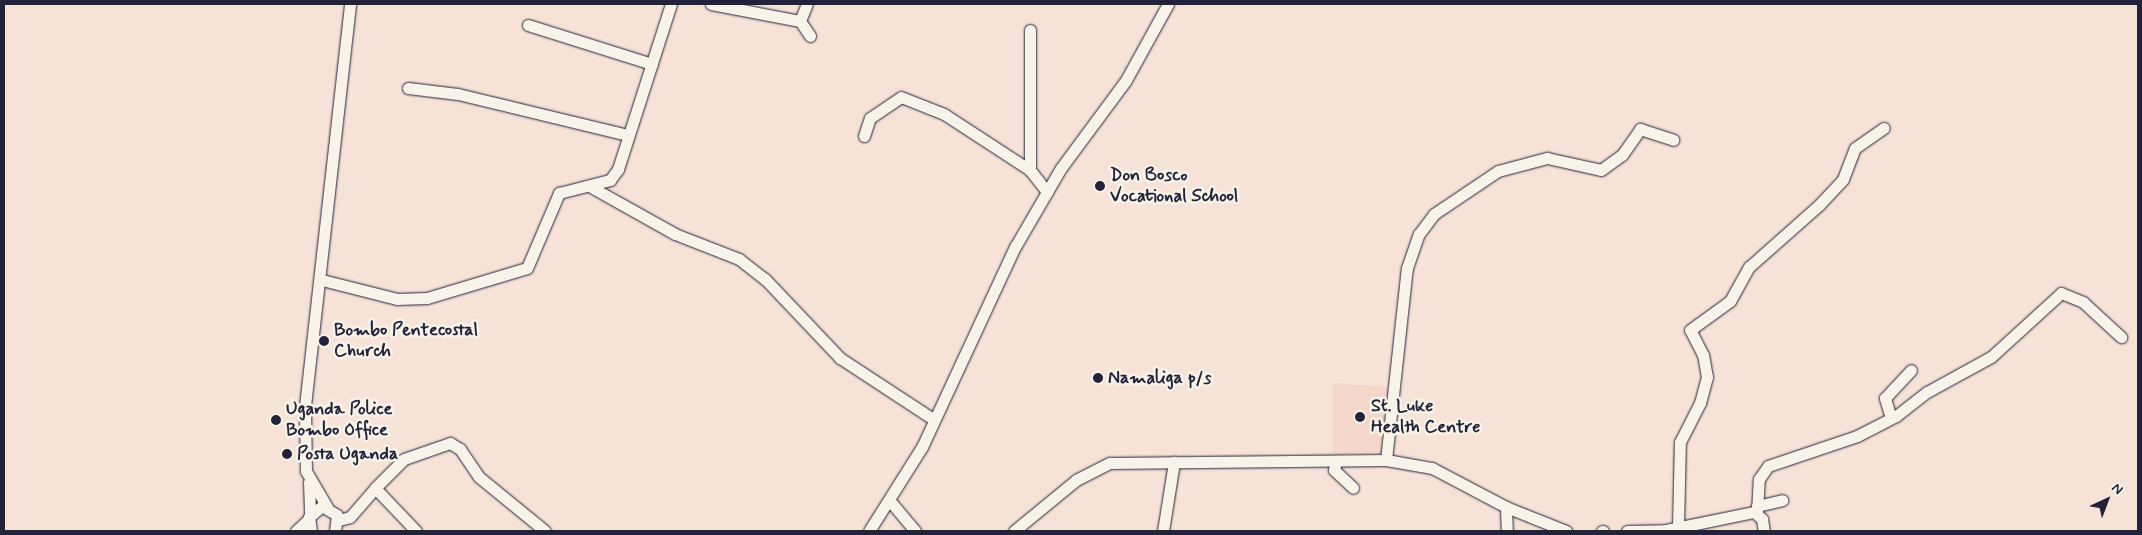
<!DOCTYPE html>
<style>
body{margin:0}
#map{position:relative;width:2142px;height:535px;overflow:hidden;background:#f6e2d7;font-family:Mynerve,sans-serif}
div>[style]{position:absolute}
.built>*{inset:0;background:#f5d6cb}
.roads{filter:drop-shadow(0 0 1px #22223b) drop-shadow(0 0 1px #22223b)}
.minor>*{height:11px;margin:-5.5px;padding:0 5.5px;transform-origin:5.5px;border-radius:5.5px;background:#f7f3e8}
.dots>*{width:14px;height:14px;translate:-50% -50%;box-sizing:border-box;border:2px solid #f7f3e8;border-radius:50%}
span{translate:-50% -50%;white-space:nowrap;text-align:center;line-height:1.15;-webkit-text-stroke:5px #f7f3e8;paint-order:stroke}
.poi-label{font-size:18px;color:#22223b;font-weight:700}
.left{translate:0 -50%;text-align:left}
.frame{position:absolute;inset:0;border:5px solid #22223b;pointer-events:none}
.north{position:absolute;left:2082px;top:475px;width:50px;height:50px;-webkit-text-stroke:4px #f7f3e8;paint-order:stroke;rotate:43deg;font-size:14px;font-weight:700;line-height:20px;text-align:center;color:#22223b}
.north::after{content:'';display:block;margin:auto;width:18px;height:22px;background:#22223b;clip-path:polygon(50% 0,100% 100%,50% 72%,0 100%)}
</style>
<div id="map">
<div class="built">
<i style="clip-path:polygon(1333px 383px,1389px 387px,1383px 454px,1333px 454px)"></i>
</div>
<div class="roads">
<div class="minor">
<i style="left:711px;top:4px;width:91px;rotate:10.8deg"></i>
<i style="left:800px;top:21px;width:18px;rotate:-68deg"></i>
<i style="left:800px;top:21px;width:18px;rotate:56deg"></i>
<i style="left:528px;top:25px;width:130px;rotate:17.5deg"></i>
<i style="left:1030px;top:30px;width:140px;rotate:90deg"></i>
<i style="left:1030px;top:170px;width:28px;rotate:52deg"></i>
<i style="left:408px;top:88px;width:50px;rotate:6.8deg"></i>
<i style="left:458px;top:94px;width:175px;rotate:13.6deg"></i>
<i style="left:864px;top:136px;width:19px;rotate:-72deg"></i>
<i style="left:870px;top:118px;width:37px;rotate:-34deg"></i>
<i style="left:901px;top:97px;width:46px;rotate:21.6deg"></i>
<i style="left:944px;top:114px;width:103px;rotate:33.1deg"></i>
<i style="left:591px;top:187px;width:96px;rotate:29.2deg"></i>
<i style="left:675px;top:234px;width:69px;rotate:21.3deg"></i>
<i style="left:739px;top:259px;width:33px;rotate:38deg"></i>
<i style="left:765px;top:279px;width:109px;rotate:46.5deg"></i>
<i style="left:840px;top:358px;width:111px;rotate:33.3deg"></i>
<i style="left:322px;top:280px;width:77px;rotate:14.2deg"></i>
<i style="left:397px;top:299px;width:30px;rotate:-2deg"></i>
<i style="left:427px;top:298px;width:104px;rotate:-16.7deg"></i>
<i style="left:527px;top:268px;width:82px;rotate:-66.9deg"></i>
<i style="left:559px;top:193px;width:53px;rotate:-14.3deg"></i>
<i style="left:610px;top:180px;width:14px;rotate:-54deg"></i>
<i style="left:618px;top:169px;width:173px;rotate:-72.2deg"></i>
<i style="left:1891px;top:418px;width:21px;rotate:-107deg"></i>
<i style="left:1885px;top:398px;width:38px;rotate:-47deg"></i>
<i style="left:1386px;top:460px;width:193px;rotate:-83.8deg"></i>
<i style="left:1407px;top:268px;width:36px;rotate:-71deg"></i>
<i style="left:1419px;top:234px;width:25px;rotate:-53deg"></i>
<i style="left:1434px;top:214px;width:77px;rotate:-33.9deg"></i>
<i style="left:1498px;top:171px;width:51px;rotate:-14.9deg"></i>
<i style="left:1547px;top:158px;width:55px;rotate:12.5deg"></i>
<i style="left:1601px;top:170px;width:26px;rotate:-36deg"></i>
<i style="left:1622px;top:155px;width:32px;rotate:-55deg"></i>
<i style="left:1640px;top:129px;width:35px;rotate:18deg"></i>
<i style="left:1336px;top:461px;width:9px;rotate:103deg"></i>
<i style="left:1334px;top:470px;width:26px;rotate:43deg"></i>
<i style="left:309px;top:482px;width:32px;rotate:88deg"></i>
<i style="left:890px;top:501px;width:39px;rotate:50deg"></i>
<i style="left:1757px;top:506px;width:26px;rotate:-13deg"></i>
<i style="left:327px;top:507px;width:42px;rotate:-120.3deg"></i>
<i style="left:306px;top:471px;width:65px;rotate:-90.9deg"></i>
<i style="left:305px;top:406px;width:405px;rotate:-83.6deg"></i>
<i style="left:1506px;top:507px;width:24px;rotate:88deg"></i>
<i style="left:1757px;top:513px;width:34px;rotate:-87deg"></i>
<i style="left:1759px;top:479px;width:16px;rotate:-55deg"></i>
<i style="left:1768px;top:466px;width:94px;rotate:-18.6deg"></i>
<i style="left:1857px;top:436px;width:44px;rotate:-27.1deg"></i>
<i style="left:1896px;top:416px;width:39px;rotate:-38deg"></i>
<i style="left:1927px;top:392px;width:73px;rotate:-28.7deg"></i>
<i style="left:1991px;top:357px;width:95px;rotate:-42.4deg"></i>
<i style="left:2061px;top:293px;width:24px;rotate:22deg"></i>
<i style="left:2083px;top:302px;width:52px;rotate:42.6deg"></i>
<i style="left:339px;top:520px;width:11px;rotate:-15deg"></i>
<i style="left:350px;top:517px;width:38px;rotate:-49deg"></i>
<i style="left:1678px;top:527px;width:85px;rotate:-88.7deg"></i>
<i style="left:1680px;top:442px;width:44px;rotate:-62.9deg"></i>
<i style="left:1700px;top:403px;width:27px;rotate:-75deg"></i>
<i style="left:1707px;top:377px;width:22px;rotate:-100deg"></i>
<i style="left:1703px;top:355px;width:28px;rotate:-117deg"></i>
<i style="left:1690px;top:330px;width:49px;rotate:-35.9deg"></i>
<i style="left:1730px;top:301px;width:39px;rotate:-61deg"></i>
<i style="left:1749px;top:267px;width:94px;rotate:-41.5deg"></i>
<i style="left:1819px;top:205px;width:35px;rotate:-47deg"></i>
<i style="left:1843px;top:179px;width:33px;rotate:-69deg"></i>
<i style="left:1855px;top:148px;width:35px;rotate:-35deg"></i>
<i style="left:296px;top:531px;width:16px;rotate:-43deg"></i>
<i style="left:311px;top:531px;width:14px;rotate:-98deg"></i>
<i style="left:309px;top:517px;width:17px;rotate:-40deg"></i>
<i style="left:322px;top:506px;width:17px;rotate:31deg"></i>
<i style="left:337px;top:515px;width:16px;rotate:97deg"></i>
<i style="left:416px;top:531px;width:59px;rotate:-133.6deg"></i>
<i style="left:375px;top:488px;width:41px;rotate:-45deg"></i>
<i style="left:404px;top:459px;width:49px;rotate:-19.2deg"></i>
<i style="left:450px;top:443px;width:12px;rotate:31deg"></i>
<i style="left:460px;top:449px;width:34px;rotate:56deg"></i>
<i style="left:479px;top:477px;width:85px;rotate:39.3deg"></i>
<i style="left:869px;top:531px;width:99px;rotate:-57.8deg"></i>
<i style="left:922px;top:447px;width:221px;rotate:-65.1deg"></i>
<i style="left:1015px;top:247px;width:91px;rotate:-59.8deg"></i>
<i style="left:1061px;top:168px;width:109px;rotate:-53.5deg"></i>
<i style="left:1126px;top:80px;width:87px;rotate:-61.1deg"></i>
<i style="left:1014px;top:531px;width:80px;rotate:-39.4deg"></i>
<i style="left:1076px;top:480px;width:38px;rotate:-27deg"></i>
<i style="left:1110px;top:463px;width:276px;rotate:-0.6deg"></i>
<i style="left:1386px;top:460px;width:47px;rotate:9.9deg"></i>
<i style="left:1432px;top:468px;width:84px;rotate:27.8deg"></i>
<i style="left:1506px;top:507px;width:65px;rotate:21.8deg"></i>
<i style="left:1163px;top:531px;width:70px;rotate:-80.9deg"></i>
<i style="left:1602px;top:531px;width:1px"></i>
<i style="left:1627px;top:531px;width:39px;rotate:-1deg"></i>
<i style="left:1666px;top:530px;width:90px;rotate:-11.6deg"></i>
<i style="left:1754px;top:512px;width:11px;rotate:41deg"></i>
<i style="left:1762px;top:519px;width:12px;rotate:81deg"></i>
</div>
</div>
<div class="dots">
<i style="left:1100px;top:186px;background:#22223b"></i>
<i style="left:324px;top:341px;background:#22223b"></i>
<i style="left:1098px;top:378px;background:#22223b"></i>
<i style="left:1360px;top:417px;background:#22223b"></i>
<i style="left:276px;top:420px;background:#22223b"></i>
<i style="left:287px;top:454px;background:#22223b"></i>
</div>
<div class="poi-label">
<span class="left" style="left:1110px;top:186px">Don Bosco<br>Vocational School</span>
<span class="left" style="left:334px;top:341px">Bombo Pentecostal<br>Church</span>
<span class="left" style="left:1108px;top:378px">Namaliga p/s</span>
<span class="left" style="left:1371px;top:417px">St. Luke<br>Health Centre</span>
<span class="left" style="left:286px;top:420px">Uganda Police<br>Bombo Office</span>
<span class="left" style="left:297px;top:454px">Posta Uganda</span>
</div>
<div class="frame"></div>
<div class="north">N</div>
</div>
